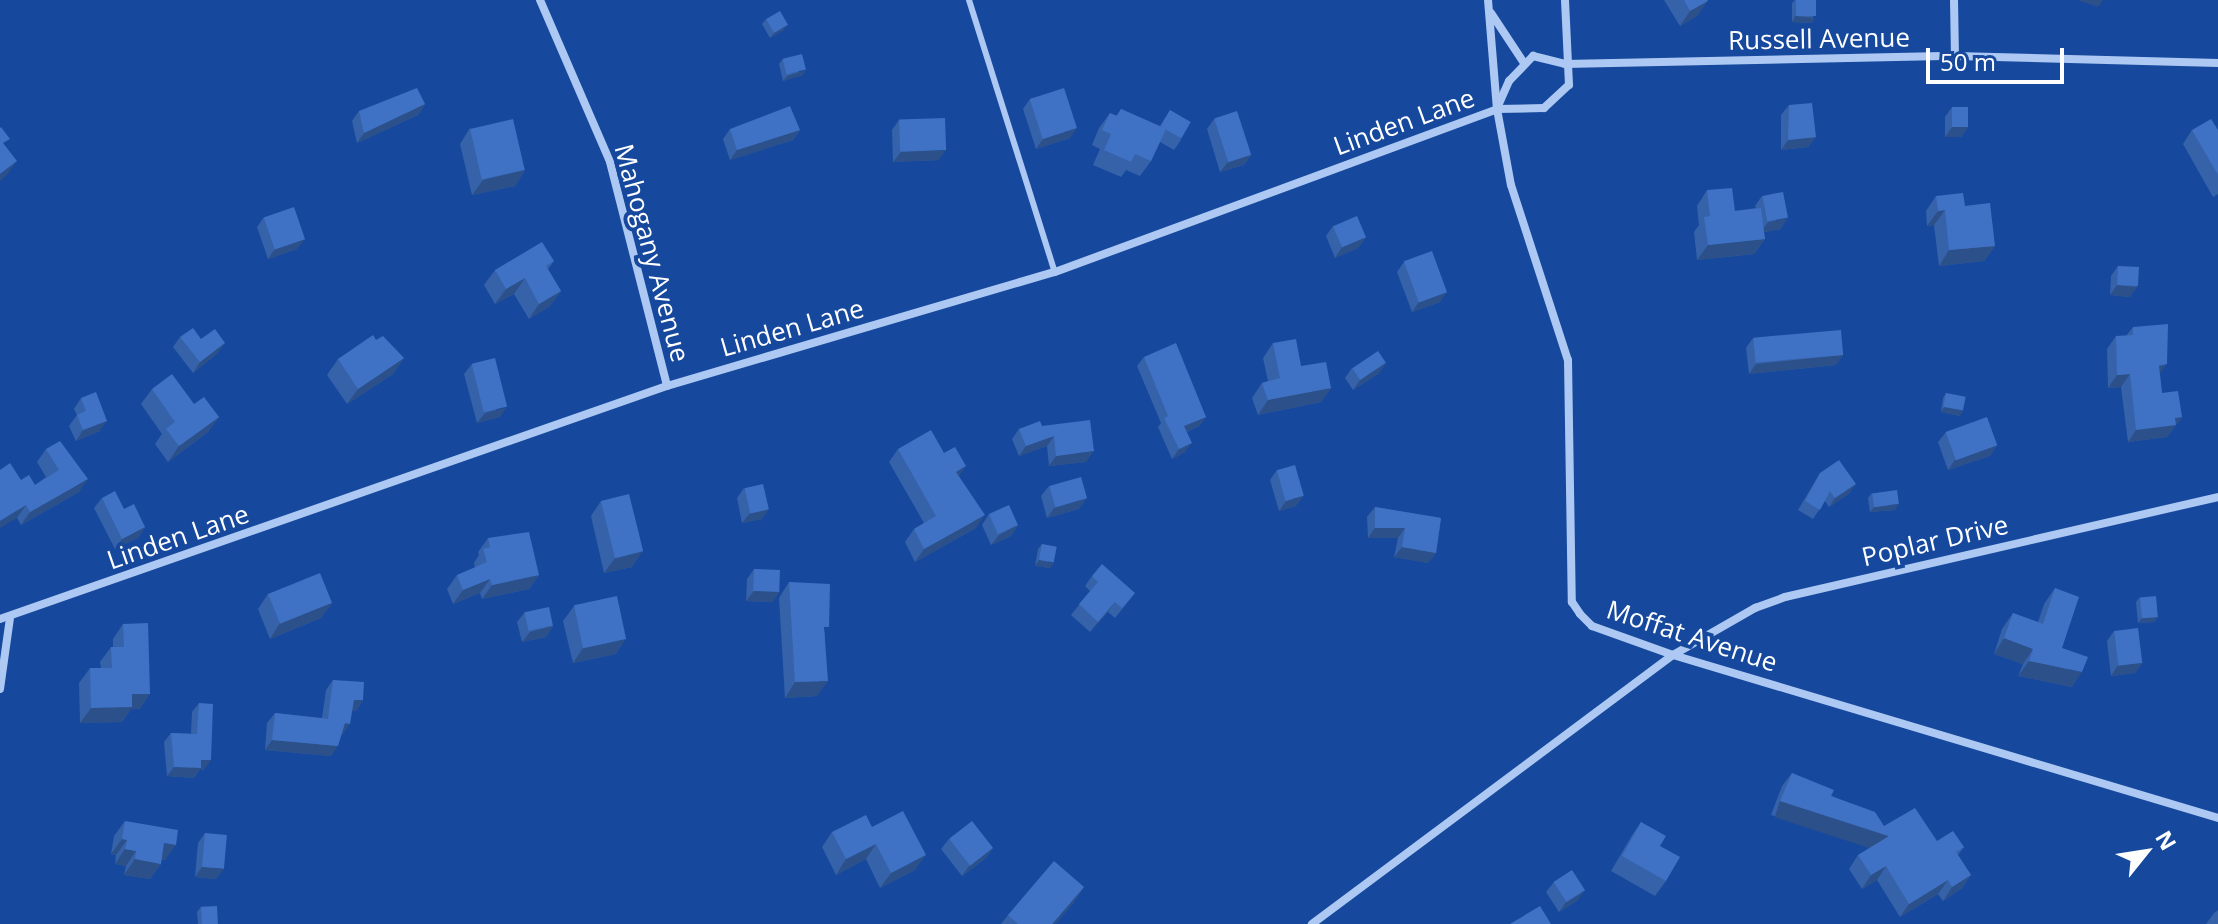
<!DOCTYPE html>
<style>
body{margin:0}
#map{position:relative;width:2218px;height:924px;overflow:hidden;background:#16499d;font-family:"Open Sans",sans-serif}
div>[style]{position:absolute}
.service>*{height:6px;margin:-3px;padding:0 3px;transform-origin:3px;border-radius:3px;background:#adc9f3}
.minor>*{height:8px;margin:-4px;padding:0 4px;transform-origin:4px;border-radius:4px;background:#adc9f3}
.wall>*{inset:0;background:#3662a9}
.shaded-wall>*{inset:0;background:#2c5089;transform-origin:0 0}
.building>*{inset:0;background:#3f72c4;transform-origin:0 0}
span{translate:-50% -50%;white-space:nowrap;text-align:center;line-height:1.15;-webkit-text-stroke:8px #16499d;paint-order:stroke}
.street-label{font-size:26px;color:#fff}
.north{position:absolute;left:2106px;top:812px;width:80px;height:80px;-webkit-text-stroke:6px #16499d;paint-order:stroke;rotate:60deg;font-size:22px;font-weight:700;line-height:32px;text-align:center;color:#fff}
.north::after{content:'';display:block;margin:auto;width:28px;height:36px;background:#fff;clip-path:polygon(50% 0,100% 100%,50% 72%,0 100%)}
.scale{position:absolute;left:1926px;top:48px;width:138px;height:36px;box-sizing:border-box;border:4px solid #fff;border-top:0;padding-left:10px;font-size:24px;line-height:28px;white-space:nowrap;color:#fff;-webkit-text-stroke:6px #16499d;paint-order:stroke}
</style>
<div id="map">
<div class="service">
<i style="left:969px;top:0;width:285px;rotate:72.5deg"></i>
</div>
<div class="minor">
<i style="left:540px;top:0;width:176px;rotate:66.6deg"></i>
<i style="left:610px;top:162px;width:231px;rotate:75.7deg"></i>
<i style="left:1488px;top:0;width:109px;rotate:85.3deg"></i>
<i style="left:1497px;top:109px;width:77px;rotate:79.6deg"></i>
<i style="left:1511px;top:185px;width:184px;rotate:72deg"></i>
<i style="left:1568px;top:360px;width:242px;rotate:89.1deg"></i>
<i style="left:1572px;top:602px;width:14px;rotate:56deg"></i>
<i style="left:1580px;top:614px;width:17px;rotate:45deg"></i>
<i style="left:1592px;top:626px;width:86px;rotate:19.7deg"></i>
<i style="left:1673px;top:655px;width:569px;rotate:16.65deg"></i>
<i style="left:1954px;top:0;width:56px;rotate:89deg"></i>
<i style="left:1491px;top:13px;width:60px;rotate:56.6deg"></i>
<i style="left:1497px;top:108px;width:30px;rotate:-66deg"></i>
<i style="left:1509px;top:81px;width:35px;rotate:-46deg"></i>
<i style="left:1533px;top:56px;width:33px;rotate:14deg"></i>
<i style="left:1565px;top:64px;width:390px;rotate:-1.2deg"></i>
<i style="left:1955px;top:56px;width:263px;rotate:1.5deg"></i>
<i style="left:0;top:619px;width:707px;rotate:-19.26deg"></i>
<i style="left:667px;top:386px;width:404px;rotate:-16.4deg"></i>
<i style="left:1055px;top:272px;width:471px;rotate:-20.2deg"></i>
<i style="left:1497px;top:109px;width:47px;rotate:-1.2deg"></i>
<i style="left:1544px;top:108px;width:34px;rotate:-43deg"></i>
<i style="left:1569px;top:85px;width:85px;rotate:-92.7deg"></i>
<i style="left:0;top:689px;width:72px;rotate:-82deg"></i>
<i style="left:1312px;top:924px;width:450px;rotate:-36.7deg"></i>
<i style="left:1673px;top:655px;width:95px;rotate:-29.8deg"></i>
<i style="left:1755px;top:608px;width:32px;rotate:-20deg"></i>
<i style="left:1785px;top:597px;width:444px;rotate:-13deg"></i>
</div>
<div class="wall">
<i style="clip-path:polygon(1664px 0,1708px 0,1697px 16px,1680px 26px)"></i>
<i style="clip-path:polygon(1795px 0,1816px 0,1812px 23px,1792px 22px,1792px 3px)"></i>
<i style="clip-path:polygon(766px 19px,784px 30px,770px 38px,762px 24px)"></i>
<i style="clip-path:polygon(783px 59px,803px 75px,783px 81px,779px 64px)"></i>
<i style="clip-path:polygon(1030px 99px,1070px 138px,1036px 149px,1023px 109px)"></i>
<i style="clip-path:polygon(425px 104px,418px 115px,357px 143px,352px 121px,359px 111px)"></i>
<i style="clip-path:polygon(1789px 105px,1816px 137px,1808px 147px,1781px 150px,1781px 115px)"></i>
<i style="clip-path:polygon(1952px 107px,1968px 127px,1961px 137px,1945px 137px,1945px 117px)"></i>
<i style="clip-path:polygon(1121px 109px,1160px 126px,1170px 110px,1181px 140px,1174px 150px,1160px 142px,1151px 161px,1140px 176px,1126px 170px,1121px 177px,1093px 165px,1100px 149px,1092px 145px,1099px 128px,1110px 113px,1116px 116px)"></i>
<i style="clip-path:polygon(1214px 119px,1251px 155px,1244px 165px,1220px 172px,1207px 129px)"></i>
<i style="clip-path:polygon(899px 120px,939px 160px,893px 162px,892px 130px)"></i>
<i style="clip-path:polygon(470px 128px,525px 170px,515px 186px,472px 195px,460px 144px)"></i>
<i style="clip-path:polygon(730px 129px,800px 130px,793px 140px,730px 160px,723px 139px)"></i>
<i style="clip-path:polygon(2192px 130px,2218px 130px,2218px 194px,2213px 197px,2183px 144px)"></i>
<i style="clip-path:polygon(1707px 190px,1735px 211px,1756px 208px,1755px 206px,1762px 196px,1781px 229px,1764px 232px,1765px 239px,1754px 254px,1697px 260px,1694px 232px,1699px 225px,1697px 206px)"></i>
<i style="clip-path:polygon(1936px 196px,1995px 246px,1984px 261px,1939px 266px,1934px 225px,1927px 226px,1926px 211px)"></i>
<i style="clip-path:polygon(264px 217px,297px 249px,268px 259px,257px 227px)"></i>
<i style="clip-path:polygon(1333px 226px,1366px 237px,1358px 248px,1335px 258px,1326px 236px)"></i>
<i style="clip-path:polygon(554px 261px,548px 269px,561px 291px,550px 306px,529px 319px,514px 294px,495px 304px,484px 285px,495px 270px)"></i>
<i style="clip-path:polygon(1404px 262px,1440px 302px,1412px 312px,1397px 272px)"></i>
<i style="clip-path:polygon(2118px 266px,2137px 287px,2130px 297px,2110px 295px,2111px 276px)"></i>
<i style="clip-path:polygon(2133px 327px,2160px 375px,2162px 393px,2182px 417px,2167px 437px,2128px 442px,2121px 387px,2108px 388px,2107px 349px,2116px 336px,2126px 336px)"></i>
<i style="clip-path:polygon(180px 337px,201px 339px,218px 353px,193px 373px,173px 347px)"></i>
<i style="clip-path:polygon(1753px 338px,1843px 355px,1836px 365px,1749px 374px,1746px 348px)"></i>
<i style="clip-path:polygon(376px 340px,404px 358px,393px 374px,347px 404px,327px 375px,338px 359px)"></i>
<i style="clip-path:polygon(1273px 343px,1301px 366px,1331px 388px,1321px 402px,1258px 415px,1252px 398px,1262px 383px,1268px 381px,1263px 358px)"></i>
<i style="clip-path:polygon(1144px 357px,1206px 417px,1199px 426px,1187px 432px,1185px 452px,1172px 459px,1158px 427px,1161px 423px,1137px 366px)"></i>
<i style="clip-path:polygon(1386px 363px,1378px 374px,1353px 390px,1345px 378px,1352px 368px)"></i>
<i style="clip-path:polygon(472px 364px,500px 417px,477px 423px,464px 374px)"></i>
<i style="clip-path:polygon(152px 389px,194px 404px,219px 417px,208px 432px,168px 462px,155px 444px,162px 434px,141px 404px)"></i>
<i style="clip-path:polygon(1946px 393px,1960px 416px,1941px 412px,1943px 398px)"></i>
<i style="clip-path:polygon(81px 398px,100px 431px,76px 441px,69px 426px,77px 415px,74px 409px)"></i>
<i style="clip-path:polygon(1042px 426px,1086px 462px,1049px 466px,1047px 446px,1019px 456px,1012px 439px,1019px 429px)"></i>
<i style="clip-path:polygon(1946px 432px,1997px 445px,1990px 456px,1948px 470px,1938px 442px)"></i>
<i style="clip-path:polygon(46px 449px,79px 492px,21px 525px,17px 518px,21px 480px,35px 485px,46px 477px,37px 462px)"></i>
<i style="clip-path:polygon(898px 449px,959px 477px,976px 528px,915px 562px,905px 542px,914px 529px,924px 523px,889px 462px)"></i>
<i style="clip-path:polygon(1277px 470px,1296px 506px,1279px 511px,1270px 480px)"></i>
<i style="clip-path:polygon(1820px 473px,1850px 493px,1829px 507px,1825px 501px,1813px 519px,1798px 510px)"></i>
<i style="clip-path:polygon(1049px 486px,1079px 509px,1047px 518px,1041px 496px)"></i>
<i style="clip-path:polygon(744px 488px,762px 519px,742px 523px,737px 498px)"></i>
<i style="clip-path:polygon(1872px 493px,1895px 510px,1870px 512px,1868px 498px)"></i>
<i style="clip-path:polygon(102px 498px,124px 509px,145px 527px,138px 538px,115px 549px,94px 508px)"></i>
<i style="clip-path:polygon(601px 501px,632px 567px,604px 573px,591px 516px)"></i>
<i style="clip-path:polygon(1375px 507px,1441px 518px,1436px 553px,1428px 563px,1394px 557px,1398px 538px,1368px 538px,1367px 517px)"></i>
<i style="clip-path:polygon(989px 514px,1018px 525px,1011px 536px,991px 545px,982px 525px)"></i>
<i style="clip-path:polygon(488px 538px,539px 575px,529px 589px,482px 599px,480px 593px,453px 604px,447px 589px,457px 575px,475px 568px,474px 563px,479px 555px,478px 552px)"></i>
<i style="clip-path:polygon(1042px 544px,1050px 568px,1035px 566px,1038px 549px)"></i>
<i style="clip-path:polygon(754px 569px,773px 602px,746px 601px,747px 579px)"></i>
<i style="clip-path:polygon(1092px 576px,1135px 593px,1115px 618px,1108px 612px,1090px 632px,1071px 615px,1090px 591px,1085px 586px)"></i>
<i style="clip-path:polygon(789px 582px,825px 633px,817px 696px,785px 698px,779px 598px)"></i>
<i style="clip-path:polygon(2055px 588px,2062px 648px,2072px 687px,2018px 676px,2023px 664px,1994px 654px,2002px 629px,2013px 613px,2038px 622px,2044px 604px)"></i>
<i style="clip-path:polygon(268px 594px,332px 603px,321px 618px,270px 639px,258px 609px)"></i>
<i style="clip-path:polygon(2140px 597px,2158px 617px,2154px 622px,2138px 623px,2136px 602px)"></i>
<i style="clip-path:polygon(574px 606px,616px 654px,573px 663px,563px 621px)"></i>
<i style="clip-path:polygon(525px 612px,553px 626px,546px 637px,522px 642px,517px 622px)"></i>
<i style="clip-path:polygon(123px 624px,140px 709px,131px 709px,122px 722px,80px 723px,79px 683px,90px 668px,101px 668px,100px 662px,111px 647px,113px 647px,113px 639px)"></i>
<i style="clip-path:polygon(2114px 631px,2142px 663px,2135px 673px,2111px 676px,2107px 641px)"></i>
<i style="clip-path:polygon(333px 680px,363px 700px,356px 711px,352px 710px,343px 734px,342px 734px,331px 756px,265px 750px,267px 723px,275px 713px,322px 718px,326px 690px)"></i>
<i style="clip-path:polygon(199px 703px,204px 770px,200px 769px,194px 778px,167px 776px,164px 742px,171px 733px,191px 734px,192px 712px)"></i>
<i style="clip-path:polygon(1792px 773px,1884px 826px,1937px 841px,1964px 847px,1958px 855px,1971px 875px,1962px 888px,1943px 901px,1938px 894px,1900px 917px,1877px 880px,1862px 889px,1849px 869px,1858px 855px,1872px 847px,1771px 815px,1782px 786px)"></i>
<i style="clip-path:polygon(125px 821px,165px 860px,161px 860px,161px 864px,150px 879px,124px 875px,126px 866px,115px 864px,116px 855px,111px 854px,114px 836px)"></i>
<i style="clip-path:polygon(1641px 822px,1660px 846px,1666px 881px,1655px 896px,1611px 871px,1631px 837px)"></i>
<i style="clip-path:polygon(872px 827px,915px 870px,880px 888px,866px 859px,836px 875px,822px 847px,832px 832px)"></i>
<i style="clip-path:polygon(205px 833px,216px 879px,195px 877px,198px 843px)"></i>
<i style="clip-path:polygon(949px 839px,993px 848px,986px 858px,962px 876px,941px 849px)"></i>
<i style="clip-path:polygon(1554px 882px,1578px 900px,1559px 912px,1546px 892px)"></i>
<i style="clip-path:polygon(1084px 887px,1074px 902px,1055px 924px,1001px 924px,1008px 915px)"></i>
<i style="clip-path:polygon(201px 907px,218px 924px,198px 924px,197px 912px)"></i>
<i style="clip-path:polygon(2218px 910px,2218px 924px,2206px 924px,2214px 913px)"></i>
</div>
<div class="shaded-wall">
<i style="clip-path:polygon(1702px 0,1708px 0,1697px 16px,1680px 26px,1690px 11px)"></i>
<i style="clip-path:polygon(2077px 0,2103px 0,2098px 7px)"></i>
<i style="clip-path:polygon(1795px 16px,1815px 18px,1812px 23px,1792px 22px)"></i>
<i style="clip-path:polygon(788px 25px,784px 30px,770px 38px,774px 33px)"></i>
<i style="clip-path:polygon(806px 70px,803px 75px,783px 81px,787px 76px)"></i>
<i style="clip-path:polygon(425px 104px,418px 115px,357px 143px,364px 133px)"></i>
<i style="clip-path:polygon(1952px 127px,1968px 127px,1961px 137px,1945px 137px)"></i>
<i style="clip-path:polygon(1077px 128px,1070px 138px,1036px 149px,1043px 139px)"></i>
<i style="clip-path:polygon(800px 130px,793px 140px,730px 160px,737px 150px)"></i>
<i style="clip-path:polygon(1816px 137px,1808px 147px,1781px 150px,1788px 140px)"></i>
<i style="clip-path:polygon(946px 150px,939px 160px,893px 162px,901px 152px)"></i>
<i style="clip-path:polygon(1251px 155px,1244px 165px,1220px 172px,1228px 162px)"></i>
<i style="clip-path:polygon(17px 161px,6px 176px,0 181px,0 174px)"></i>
<i style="clip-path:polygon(525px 170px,515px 186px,472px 195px,483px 180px)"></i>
<i style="clip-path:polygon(1945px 210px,1934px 225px,1927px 226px,1938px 211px)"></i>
<i style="clip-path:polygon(1788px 218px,1781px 229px,1760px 233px,1768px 222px)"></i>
<i style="clip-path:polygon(1366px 237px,1358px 248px,1335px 258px,1342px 247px)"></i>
<i style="clip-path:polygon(305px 239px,297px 249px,268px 259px,275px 249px)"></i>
<i style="clip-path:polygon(1765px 239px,1754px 254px,1697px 260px,1708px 245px)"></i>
<i style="clip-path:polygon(1995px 246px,1984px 261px,1939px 266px,1949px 250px)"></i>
<i style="clip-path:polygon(525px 278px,514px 294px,495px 304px,506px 289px)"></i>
<i style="clip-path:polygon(2117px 285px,2137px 287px,2130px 297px,2110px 295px)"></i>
<i style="clip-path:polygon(561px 291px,550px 306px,529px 319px,539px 304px)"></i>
<i style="clip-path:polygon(1447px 292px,1440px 302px,1412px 312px,1419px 302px)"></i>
<i style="clip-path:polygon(225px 343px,218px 353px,193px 373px,200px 362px)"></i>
<i style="clip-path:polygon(1843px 355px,1836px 365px,1749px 374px,1756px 364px)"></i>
<i style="clip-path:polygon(404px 358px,393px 374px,347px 404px,358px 389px)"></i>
<i style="clip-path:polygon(1386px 363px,1378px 374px,1353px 390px,1360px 380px)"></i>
<i style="clip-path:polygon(2167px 364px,2158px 376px,2159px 366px)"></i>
<i style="clip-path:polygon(2130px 374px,2121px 387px,2108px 388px,2117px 375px)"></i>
<i style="clip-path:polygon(1331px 388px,1321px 402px,1258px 415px,1268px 400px)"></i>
<i style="clip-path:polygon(507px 407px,500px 417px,477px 423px,485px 413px)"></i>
<i style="clip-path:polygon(1944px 407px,1963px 410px,1960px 416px,1941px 412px)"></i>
<i style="clip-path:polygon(219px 417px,208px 432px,168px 462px,179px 446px)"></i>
<i style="clip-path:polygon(1206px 417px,1199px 426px,1178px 436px,1184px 426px)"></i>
<i style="clip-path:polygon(2182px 417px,2167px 437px,2128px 442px,2136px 430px,2175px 418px)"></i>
<i style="clip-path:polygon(107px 421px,100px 431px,76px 441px,83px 430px)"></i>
<i style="clip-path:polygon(1054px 436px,1047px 446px,1019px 456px,1026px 446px)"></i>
<i style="clip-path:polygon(1192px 443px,1185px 452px,1172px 459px,1179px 449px)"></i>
<i style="clip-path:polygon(1997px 445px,1990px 456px,1948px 470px,1955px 460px)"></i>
<i style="clip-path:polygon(1094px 451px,1086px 462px,1049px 466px,1056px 456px)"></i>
<i style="clip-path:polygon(966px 466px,957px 479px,956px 472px)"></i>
<i style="clip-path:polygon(88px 479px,79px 492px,21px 525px,30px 512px)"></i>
<i style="clip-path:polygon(1856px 484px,1850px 493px,1829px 507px,1835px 498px)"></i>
<i style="clip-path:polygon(1304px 496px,1296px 506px,1279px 511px,1286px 501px)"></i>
<i style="clip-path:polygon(1087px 498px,1079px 509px,1047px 518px,1054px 508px)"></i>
<i style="clip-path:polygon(1899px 504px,1895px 510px,1870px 512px,1874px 507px)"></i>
<i style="clip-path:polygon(26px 505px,17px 518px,0 528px,0 521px)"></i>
<i style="clip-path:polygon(769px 509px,762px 519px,742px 523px,750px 513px)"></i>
<i style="clip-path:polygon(985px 515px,976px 528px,915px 562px,924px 549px)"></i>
<i style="clip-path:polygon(1018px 525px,1011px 536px,991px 545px,999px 535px)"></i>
<i style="clip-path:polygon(145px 527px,138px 538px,115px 549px,122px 539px)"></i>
<i style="clip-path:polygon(1375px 528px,1405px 528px,1398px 538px,1368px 538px)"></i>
<i style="clip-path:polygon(1402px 547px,1436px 553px,1428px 563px,1394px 557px)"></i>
<i style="clip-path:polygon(643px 551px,632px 567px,604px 573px,615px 558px)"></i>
<i style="clip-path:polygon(1039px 560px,1054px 563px,1050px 568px,1035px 566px)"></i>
<i style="clip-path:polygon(539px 575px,529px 589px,482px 599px,492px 585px)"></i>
<i style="clip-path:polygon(490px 579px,480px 593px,453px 604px,463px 590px)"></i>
<i style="clip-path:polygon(754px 591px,780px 591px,773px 602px,746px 601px)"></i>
<i style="clip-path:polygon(1115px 602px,1108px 612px,1090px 632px,1098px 622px)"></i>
<i style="clip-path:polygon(332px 603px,321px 618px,270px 639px,280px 623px)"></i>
<i style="clip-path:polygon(2158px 617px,2154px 622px,2138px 623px,2142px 618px)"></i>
<i style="clip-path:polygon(553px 626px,546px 637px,522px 642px,530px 632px)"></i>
<i style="clip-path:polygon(2004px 638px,2033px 649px,2023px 664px,1994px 654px)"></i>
<i style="clip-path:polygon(626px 639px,616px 654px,573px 663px,583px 648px)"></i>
<i style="clip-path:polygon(2029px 661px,2082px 672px,2072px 687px,2018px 676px)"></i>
<i style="clip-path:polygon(2142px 663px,2135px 673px,2111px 676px,2118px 665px)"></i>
<i style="clip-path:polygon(828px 681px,817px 696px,785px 698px,795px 682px)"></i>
<i style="clip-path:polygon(132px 694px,150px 694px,140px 709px,131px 709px,122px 722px,80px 723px,91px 708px)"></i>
<i style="clip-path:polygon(354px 700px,363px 700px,356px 711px,346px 710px)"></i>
<i style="clip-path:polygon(345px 723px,350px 724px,343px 734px,338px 733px)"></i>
<i style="clip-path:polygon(272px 740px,338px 746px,331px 756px,265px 750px)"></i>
<i style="clip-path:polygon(201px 760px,211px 760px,204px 770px,200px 769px,194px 778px,167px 776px,174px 767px)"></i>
<i style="left:1780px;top:801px;width:114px;height:17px;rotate:18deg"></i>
<i style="clip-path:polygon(122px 839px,127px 840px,116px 855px,111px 854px)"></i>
<i style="clip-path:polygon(164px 843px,176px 845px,165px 860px,154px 859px)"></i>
<i style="clip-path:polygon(876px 844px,866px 859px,836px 875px,846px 859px)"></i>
<i style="clip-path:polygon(993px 848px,986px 858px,962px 876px,969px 866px)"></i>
<i style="clip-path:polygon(125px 849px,136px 851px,126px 866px,115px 864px)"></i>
<i style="clip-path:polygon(926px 855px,915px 870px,880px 888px,891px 873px)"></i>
<i style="clip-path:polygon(135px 859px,161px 864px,150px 879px,124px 875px)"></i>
<i style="clip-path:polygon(1886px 866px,1877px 880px,1862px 889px,1871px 875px)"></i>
<i style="clip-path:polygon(202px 867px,224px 869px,216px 879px,195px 877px)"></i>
<i style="clip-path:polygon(1971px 875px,1962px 888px,1943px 901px,1952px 887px)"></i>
<i style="clip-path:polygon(1948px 880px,1938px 894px,1900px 917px,1909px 904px)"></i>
<i style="clip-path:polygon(1084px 887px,1074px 902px,1055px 924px,1052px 924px)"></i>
<i style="clip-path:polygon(1585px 890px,1578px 900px,1559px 912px,1566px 902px)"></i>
</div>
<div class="building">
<i style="clip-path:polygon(1684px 0,1707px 0,1708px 1px,1690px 11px)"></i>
<i style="left:1796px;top:0;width:20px;height:16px"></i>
<i style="left:780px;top:11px;width:16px;height:16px;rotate:60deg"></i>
<i style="left:802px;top:54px;width:16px;height:20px;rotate:76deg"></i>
<i style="clip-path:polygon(417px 88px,425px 104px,364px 133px,359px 111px)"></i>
<i style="left:1064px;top:88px;width:42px;height:36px;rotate:72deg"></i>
<i style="clip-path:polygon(1812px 103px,1816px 137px,1788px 140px,1789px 105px)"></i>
<i style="clip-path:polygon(790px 106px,800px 130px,737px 150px,730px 129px)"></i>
<i style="left:1952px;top:107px;width:16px;height:20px"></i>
<i style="clip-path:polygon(1121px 109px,1166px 129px,1151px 161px,1135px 154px,1131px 162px,1104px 150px,1111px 134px,1102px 130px,1110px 113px,1117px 116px)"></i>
<i style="left:1170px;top:110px;width:24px;height:19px;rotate:30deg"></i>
<i style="left:1237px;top:111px;width:46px;height:24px;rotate:72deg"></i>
<i style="left:945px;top:118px;width:32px;height:46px;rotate:88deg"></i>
<i style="left:513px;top:119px;width:52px;height:44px;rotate:77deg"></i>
<i style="clip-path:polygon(2211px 119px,2218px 130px,2218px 175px,2192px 130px)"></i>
<i style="clip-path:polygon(1px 127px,10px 139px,3px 143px,17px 161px,0 174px,0 128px)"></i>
<i style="clip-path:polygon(1732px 188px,1735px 211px,1761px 208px,1765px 239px,1708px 245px,1704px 217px,1710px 216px,1707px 190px)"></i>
<i style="left:1783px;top:192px;width:26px;height:21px;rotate:79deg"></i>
<i style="clip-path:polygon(1963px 193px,1965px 206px,1990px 203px,1995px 246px,1949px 250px,1945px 210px,1938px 211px,1936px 196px)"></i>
<i style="left:294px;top:207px;width:34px;height:32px;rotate:71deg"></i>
<i style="left:1357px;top:216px;width:23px;height:26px;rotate:67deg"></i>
<i style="clip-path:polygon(542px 242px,554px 261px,546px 266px,561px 291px,539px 304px,525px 278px,506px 289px,495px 270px)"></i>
<i style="left:1432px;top:251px;width:44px;height:30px;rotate:70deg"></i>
<i style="left:2118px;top:266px;width:21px;height:19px;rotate:3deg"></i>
<i style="clip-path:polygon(2168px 324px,2167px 364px,2159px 366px,2162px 393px,2178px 391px,2182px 417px,2175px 418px,2176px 425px,2136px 430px,2130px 374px,2117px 375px,2116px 336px,2133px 335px,2133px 327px)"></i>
<i style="clip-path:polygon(193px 328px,201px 339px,215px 329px,225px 343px,200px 362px,180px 337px)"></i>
<i style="left:1841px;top:330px;width:25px;height:88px;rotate:85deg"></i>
<i style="clip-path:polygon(373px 335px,376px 340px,383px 336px,404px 358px,358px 389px,338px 359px)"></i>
<i style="clip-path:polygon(1296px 339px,1301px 366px,1326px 362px,1331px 388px,1268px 400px,1262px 383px,1280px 378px,1273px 343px)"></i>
<i style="clip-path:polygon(1176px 343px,1206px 417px,1184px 426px,1192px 443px,1179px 449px,1164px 418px,1168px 416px,1144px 357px)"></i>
<i style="left:1378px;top:351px;width:14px;height:31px;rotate:56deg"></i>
<i style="left:495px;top:358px;width:50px;height:24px;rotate:76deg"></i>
<i style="clip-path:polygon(172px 374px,194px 404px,204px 397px,219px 417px,179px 446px,166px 429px,175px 422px,152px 389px)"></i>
<i style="clip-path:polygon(96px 392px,107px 421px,83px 430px,77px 415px,86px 411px,81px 398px)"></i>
<i style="left:1946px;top:393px;width:20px;height:14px;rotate:11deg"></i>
<i style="left:1987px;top:417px;width:30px;height:44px;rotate:70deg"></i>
<i style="clip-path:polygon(1090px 420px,1094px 451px,1056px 456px,1054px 436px,1026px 446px,1019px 429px,1040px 421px,1042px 426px)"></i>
<i style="clip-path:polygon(931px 430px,944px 453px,955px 447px,966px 466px,956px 472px,985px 515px,924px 549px,914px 529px,936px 516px,898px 449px)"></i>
<i style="clip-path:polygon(60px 441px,88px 479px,30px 512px,26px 505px,0 521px,0 470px,10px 463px,21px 480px,29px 475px,35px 485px,59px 470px,46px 449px)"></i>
<i style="clip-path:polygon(1839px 460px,1856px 484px,1835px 498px,1830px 491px,1820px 510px,1805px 501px,1820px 473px)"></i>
<i style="left:1295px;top:465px;width:32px;height:19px;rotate:74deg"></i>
<i style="left:1081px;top:477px;width:22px;height:33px;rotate:74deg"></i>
<i style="left:763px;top:484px;width:26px;height:19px;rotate:77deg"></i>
<i style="left:1897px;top:490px;width:14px;height:25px;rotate:82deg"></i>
<i style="clip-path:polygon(115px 491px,124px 509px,134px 504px,145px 527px,122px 539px,102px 498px)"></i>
<i style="left:629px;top:494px;width:59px;height:29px;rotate:76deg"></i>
<i style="left:1009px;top:505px;width:22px;height:22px;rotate:66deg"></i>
<i style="clip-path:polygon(1375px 507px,1441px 518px,1436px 553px,1402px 547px,1405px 528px,1375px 528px)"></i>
<i style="clip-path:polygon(529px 532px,539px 575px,492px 585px,490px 579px,463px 590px,457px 575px,487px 562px,483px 549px,490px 547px,488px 538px)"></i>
<i style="left:1042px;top:544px;width:15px;height:16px;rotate:11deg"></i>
<i style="clip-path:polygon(1102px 564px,1135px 593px,1122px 608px,1115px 602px,1098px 622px,1079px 604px,1098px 582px,1092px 576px)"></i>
<i style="left:754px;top:569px;width:26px;height:22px;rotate:2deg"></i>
<i style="left:320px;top:573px;width:32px;height:56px;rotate:68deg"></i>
<i style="clip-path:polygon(789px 582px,830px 584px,829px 627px,824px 627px,828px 681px,795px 682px)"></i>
<i style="clip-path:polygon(2055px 588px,2079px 597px,2062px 648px,2088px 657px,2082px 672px,2029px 661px,2033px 649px,2004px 638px,2013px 613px,2043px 624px)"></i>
<i style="left:617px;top:596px;width:44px;height:44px;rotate:78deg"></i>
<i style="left:2156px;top:596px;width:21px;height:16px;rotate:85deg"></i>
<i style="left:549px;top:607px;width:19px;height:25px;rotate:78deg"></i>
<i style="clip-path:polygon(148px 623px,150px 694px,132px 694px,132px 707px,91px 708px,90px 668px,112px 668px,111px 647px,124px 647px,123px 624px)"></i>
<i style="left:2138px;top:628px;width:35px;height:24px;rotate:83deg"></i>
<i style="clip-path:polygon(333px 680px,364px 682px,363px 700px,354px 700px,350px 724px,345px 723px,338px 746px,272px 740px,275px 713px,328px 719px)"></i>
<i style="clip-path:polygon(199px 703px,213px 704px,211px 760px,201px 760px,201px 768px,174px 767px,171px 733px,197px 734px)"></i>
<i style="clip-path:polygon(1792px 773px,1834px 790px,1831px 796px,1875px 812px,1884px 826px,1915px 808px,1937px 841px,1953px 831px,1964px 847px,1956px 852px,1971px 875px,1952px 887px,1948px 880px,1909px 904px,1886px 866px,1871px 875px,1858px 855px,1889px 836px,1780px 801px)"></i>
<i style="clip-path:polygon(903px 811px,926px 855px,891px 873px,876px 844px,846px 859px,832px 832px,866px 815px,872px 827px)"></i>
<i style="clip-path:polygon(125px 821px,178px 830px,176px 845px,164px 843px,161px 864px,135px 859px,136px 851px,125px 849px,127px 840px,122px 839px)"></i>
<i style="left:972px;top:821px;width:34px;height:29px;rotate:52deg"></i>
<i style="clip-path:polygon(1641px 822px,1666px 836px,1660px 846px,1680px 857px,1666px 881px,1622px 856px)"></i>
<i style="left:205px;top:833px;width:22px;height:34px;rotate:5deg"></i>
<i style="clip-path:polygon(1054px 861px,1084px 887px,1052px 924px,1018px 924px,1008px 915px)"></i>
<i style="left:1572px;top:870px;width:24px;height:22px;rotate:57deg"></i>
<i style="left:217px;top:906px;width:18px;height:16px;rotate:87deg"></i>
<i style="clip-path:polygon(1540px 906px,1551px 924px,1510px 924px)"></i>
</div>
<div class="street-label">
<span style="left:1819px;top:39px;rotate:-1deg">Russell Avenue</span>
<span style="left:1404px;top:122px;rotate:-20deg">Linden Lane</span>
<span style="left:652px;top:253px;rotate:75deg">Mahogany Avenue</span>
<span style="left:792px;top:328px;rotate:-16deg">Linden Lane</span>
<span style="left:178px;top:537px;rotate:-19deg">Linden Lane</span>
<span style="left:1935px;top:541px;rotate:-13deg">Poplar Drive</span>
<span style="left:1692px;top:636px;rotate:18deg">Moffat Avenue</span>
</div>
<div class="north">N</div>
<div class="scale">50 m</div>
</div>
